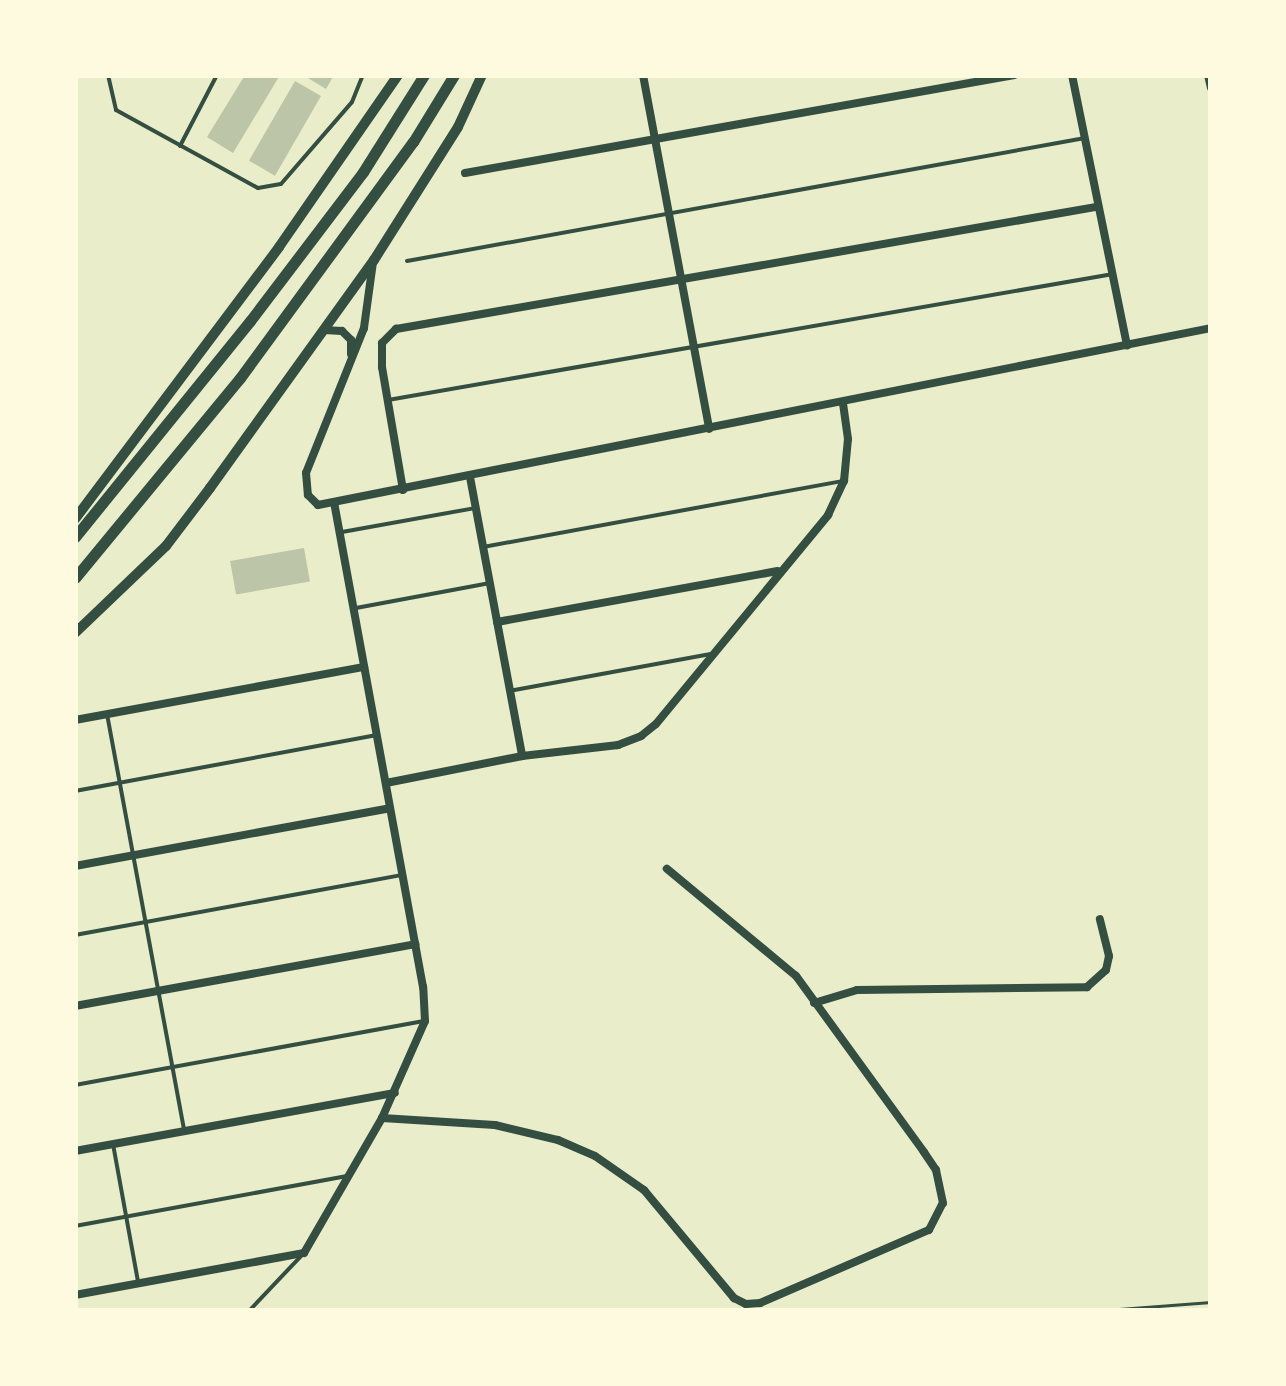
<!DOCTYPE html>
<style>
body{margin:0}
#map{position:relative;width:1286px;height:1386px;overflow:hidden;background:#e9edc9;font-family:Quicksand,sans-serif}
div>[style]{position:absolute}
.building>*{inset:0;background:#bcc5a7;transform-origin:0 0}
.path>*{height:2.5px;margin:-1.25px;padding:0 1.25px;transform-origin:1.25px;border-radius:1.25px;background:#344e41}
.service>*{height:4px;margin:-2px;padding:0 2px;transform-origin:2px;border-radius:2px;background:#344e41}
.minor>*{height:8px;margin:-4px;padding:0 4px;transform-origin:4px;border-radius:4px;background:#344e41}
.secondary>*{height:10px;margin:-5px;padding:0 5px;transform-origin:5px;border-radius:5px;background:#344e41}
.primary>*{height:11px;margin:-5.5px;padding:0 5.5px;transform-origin:5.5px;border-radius:5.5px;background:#344e41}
span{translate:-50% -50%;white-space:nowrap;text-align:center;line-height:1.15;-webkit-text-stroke:8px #fefae0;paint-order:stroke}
.frame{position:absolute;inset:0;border:78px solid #fefae0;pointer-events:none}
</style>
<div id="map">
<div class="building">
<i style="clip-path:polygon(245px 75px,280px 75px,233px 153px,207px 137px)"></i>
<i style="clip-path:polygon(303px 75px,334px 75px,326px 89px)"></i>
<i style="left:295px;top:81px;width:30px;height:92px;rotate:30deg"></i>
<i style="left:304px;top:548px;width:34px;height:75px;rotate:80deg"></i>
</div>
<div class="path">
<i style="left:1093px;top:1311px;width:118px;rotate:-4.4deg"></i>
</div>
<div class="service">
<i style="left:108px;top:75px;width:36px;rotate:77deg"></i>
<i style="left:116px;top:110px;width:162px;rotate:28.8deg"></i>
<i style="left:258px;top:188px;width:23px;rotate:-10deg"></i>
<i style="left:281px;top:184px;width:108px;rotate:-49.1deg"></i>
<i style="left:352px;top:102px;width:29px;rotate:-68deg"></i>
<i style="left:180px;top:146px;width:80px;rotate:-62.5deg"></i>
<i style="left:407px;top:261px;width:689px;rotate:-10.28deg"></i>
<i style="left:388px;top:400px;width:736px;rotate:-9.86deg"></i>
<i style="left:342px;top:532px;width:135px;rotate:-10.2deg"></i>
<i style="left:483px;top:547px;width:365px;rotate:-10.4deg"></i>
<i style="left:356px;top:608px;width:135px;rotate:-10.6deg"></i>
<i style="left:509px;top:691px;width:205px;rotate:-10.4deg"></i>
<i style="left:107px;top:714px;width:424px;rotate:79.5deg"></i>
<i style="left:75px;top:791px;width:307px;rotate:-10.5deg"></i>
<i style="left:75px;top:935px;width:333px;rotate:-10.4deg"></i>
<i style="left:75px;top:1085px;width:356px;rotate:-10.4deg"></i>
<i style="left:113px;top:1144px;width:140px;rotate:79.7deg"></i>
<i style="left:75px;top:1226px;width:278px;rotate:-10.4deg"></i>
<i style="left:249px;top:1311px;width:76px;rotate:-46.6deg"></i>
</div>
<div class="minor">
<i style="left:643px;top:75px;width:360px;rotate:79.4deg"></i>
<i style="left:1072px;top:75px;width:276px;rotate:78.5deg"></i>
<i style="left:1208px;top:75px;width:13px;rotate:77deg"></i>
<i style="left:465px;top:173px;width:558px;rotate:-10.12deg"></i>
<i style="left:373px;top:262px;width:67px;rotate:97.8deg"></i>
<i style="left:364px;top:328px;width:156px;rotate:111.8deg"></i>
<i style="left:306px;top:473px;width:22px;rotate:85deg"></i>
<i style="left:308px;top:495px;width:14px;rotate:45deg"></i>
<i style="left:318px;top:505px;width:910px;rotate:-11.21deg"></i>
<i style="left:324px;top:330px;width:18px;rotate:3deg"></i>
<i style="left:342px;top:331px;width:13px;rotate:45deg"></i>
<i style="left:351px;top:340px;width:14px;rotate:90deg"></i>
<i style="left:470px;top:477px;width:284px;rotate:79.4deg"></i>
<i style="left:403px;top:490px;width:125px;rotate:-99.7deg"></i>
<i style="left:382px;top:367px;width:24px;rotate:-90deg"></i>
<i style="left:382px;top:343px;width:20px;rotate:-45deg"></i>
<i style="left:396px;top:329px;width:711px;rotate:-9.89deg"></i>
<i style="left:497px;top:622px;width:285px;rotate:-10.3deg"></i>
<i style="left:75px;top:720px;width:294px;rotate:-10.4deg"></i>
<i style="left:386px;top:783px;width:139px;rotate:-11.2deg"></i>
<i style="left:522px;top:756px;width:97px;rotate:-6.5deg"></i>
<i style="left:618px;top:745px;width:25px;rotate:-21deg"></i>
<i style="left:641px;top:736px;width:19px;rotate:-39deg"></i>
<i style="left:656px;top:724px;width:271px;rotate:-50.5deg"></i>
<i style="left:828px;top:515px;width:38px;rotate:-65deg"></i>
<i style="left:844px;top:481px;width:42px;rotate:-84.6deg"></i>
<i style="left:848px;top:439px;width:37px;rotate:-98deg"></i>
<i style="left:75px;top:866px;width:320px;rotate:-10.4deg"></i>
<i style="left:814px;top:1003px;width:45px;rotate:-16.8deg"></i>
<i style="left:857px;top:990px;width:230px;rotate:-0.7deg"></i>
<i style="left:1087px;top:987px;width:25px;rotate:-42deg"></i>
<i style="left:1106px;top:970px;width:14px;rotate:-78deg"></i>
<i style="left:1109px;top:956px;width:38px;rotate:-104deg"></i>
<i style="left:75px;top:1006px;width:346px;rotate:-10.3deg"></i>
<i style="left:382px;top:1118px;width:113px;rotate:3.5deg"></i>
<i style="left:495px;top:1125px;width:65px;rotate:13.4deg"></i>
<i style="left:558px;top:1140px;width:40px;rotate:23.4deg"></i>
<i style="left:595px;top:1156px;width:60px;rotate:34.8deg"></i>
<i style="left:644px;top:1190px;width:141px;rotate:50.2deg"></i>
<i style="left:734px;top:1298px;width:13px;rotate:27deg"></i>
<i style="left:746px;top:1304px;width:14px;rotate:-4deg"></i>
<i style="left:760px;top:1303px;width:184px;rotate:-23.4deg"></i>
<i style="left:929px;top:1230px;width:30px;rotate:-63deg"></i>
<i style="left:943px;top:1203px;width:34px;rotate:-102deg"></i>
<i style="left:936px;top:1170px;width:22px;rotate:-124deg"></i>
<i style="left:924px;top:1152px;width:218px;rotate:-126deg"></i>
<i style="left:796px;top:976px;width:168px;rotate:-140.3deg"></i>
<i style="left:75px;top:1151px;width:325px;rotate:-10.3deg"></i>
<i style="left:75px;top:1295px;width:233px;rotate:-10.4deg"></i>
<i style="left:304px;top:1253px;width:156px;rotate:-60deg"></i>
<i style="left:382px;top:1118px;width:106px;rotate:-66.1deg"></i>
<i style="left:425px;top:1021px;width:34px;rotate:-93deg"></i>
<i style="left:423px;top:987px;width:491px;rotate:-100.4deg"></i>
</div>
<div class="secondary">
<i style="left:75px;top:519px;width:340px;rotate:-53.1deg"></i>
<i style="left:279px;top:247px;width:209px;rotate:-55.3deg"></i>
<i style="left:75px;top:633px;width:126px;rotate:-43.7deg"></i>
<i style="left:166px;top:546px;width:73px;rotate:-52.8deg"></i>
<i style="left:210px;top:488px;width:281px;rotate:-54.3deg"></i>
<i style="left:374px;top:260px;width:157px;rotate:-57.7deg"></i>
<i style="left:458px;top:127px;width:57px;rotate:-65.2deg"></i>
</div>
<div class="primary">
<i style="left:75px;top:537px;width:278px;rotate:-51deg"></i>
<i style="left:250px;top:321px;width:187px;rotate:-52.8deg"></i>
<i style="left:363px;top:172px;width:115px;rotate:-57.8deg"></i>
<i style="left:75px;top:578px;width:259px;rotate:-50.5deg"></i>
<i style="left:240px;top:378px;width:293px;rotate:-53.8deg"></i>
<i style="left:413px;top:142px;width:79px;rotate:-58.5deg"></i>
</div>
<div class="frame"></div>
</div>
